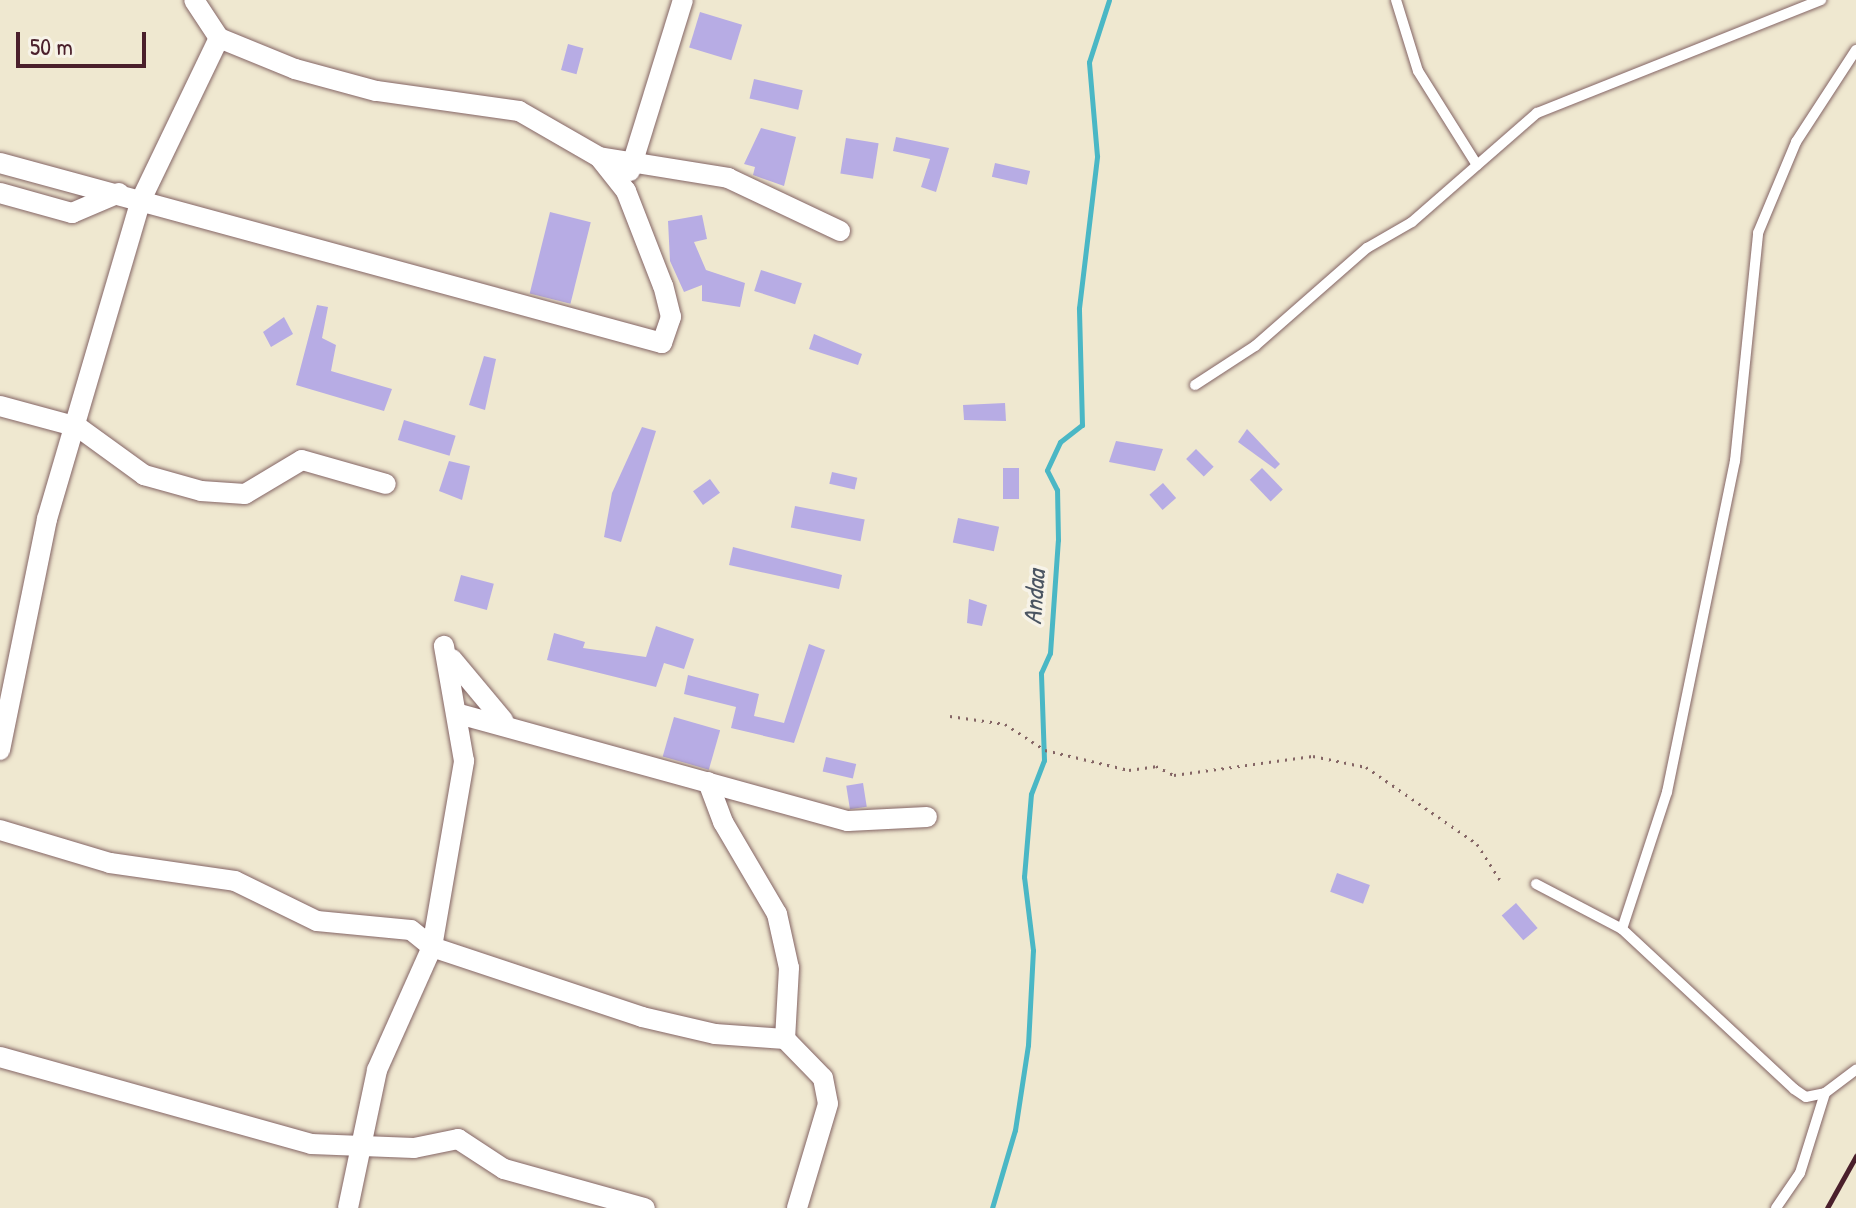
<!DOCTYPE html>
<style>
body{margin:0}
#map{position:relative;width:1856px;height:1208px;overflow:hidden;background:#efe8d0;font-family:"Patrick Hand",sans-serif}
div>[style]{position:absolute}
.stream>*{height:5px;margin:-2.5px;padding:0 2.5px;transform-origin:2.5px;border-radius:2.5px;background:#4ab7c5}
.building>*{inset:0;background:#b7ace4;transform-origin:0 0}
.path>*{height:3px;margin-top:-1.5px;transform-origin:0;background:repeating-linear-gradient(90deg,#846565 0 2px,transparent 0 8px)}
.roads{filter:drop-shadow(0 0 2px #846565) drop-shadow(0 0 2px #846565)}
.lane>*{height:10px;margin:-5px;padding:0 5px;transform-origin:5px;border-radius:5px;background:#fff}
.street>*{height:20px;margin:-10px;padding:0 10px;transform-origin:10px;border-radius:10px;background:#fff}
.rail>*{height:5px;margin:-2.5px;padding:0 2.5px;transform-origin:2.5px;border-radius:2.5px;background:#4a1f2b}
span{translate:-50% -50%;white-space:nowrap;text-align:center;line-height:1.15;-webkit-text-stroke:7px #f7f3e8;paint-order:stroke}
.water-label{font-size:26px;color:#4a5461;font-style:italic}
.scale{position:absolute;left:16px;top:32px;width:130px;height:36px;box-sizing:border-box;border:4px solid #4a1f2b;border-top:0;padding-left:10px;font-size:24px;line-height:28px;white-space:nowrap;color:#4a1f2b;-webkit-text-stroke:6px #f7f3e8;paint-order:stroke}
</style>
<div id="map">
<div class="stream">
<i style="left:992px;top:1208px;width:81px;rotate:-73.6deg"></i>
<i style="left:1015px;top:1130px;width:86px;rotate:-81.3deg"></i>
<i style="left:1028px;top:1045px;width:95px;rotate:-87deg"></i>
<i style="left:1033px;top:950px;width:74px;rotate:-97deg"></i>
<i style="left:1024px;top:877px;width:83px;rotate:-85.2deg"></i>
<i style="left:1031px;top:794px;width:36px;rotate:-69deg"></i>
<i style="left:1044px;top:760px;width:87px;rotate:-92deg"></i>
<i style="left:1041px;top:673px;width:22px;rotate:-66deg"></i>
<i style="left:1050px;top:653px;width:113px;rotate:-86deg"></i>
<i style="left:1058px;top:540px;width:50px;rotate:-91.1deg"></i>
<i style="left:1057px;top:490px;width:22px;rotate:-117deg"></i>
<i style="left:1047px;top:470px;width:31px;rotate:-65deg"></i>
<i style="left:1060px;top:442px;width:28px;rotate:-38deg"></i>
<i style="left:1082px;top:425px;width:117px;rotate:-91.5deg"></i>
<i style="left:1079px;top:308px;width:153px;rotate:-83.2deg"></i>
<i style="left:1097px;top:156px;width:94px;rotate:-94.9deg"></i>
<i style="left:1089px;top:62px;width:65px;rotate:-72.1deg"></i>
</div>
<div class="building">
<i style="left:700px;top:12px;width:44px;height:37px;rotate:17deg"></i>
<i style="left:568px;top:44px;width:16px;height:27px;rotate:15deg"></i>
<i style="left:754px;top:79px;width:50px;height:20px;rotate:13deg"></i>
<i style="clip-path:polygon(761px 128px,796px 137px,784px 186px,753px 175px,755px 167px,744px 164px)"></i>
<i style="clip-path:polygon(896px 137px,949px 148px,936px 192px,921px 187px,930px 159px,893px 151px)"></i>
<i style="left:846px;top:138px;width:33px;height:36px;rotate:9deg"></i>
<i style="left:995px;top:163px;width:36px;height:14px;rotate:13deg"></i>
<i style="left:550px;top:212px;width:42px;height:84px;rotate:14deg"></i>
<i style="clip-path:polygon(702px 215px,707px 239px,694px 242px,706px 270px,745px 283px,740px 307px,702px 301px,702px 285px,684px 292px,670px 261px,668px 221px)"></i>
<i style="left:761px;top:270px;width:43px;height:22px;rotate:18deg"></i>
<i style="clip-path:polygon(317px 305px,328px 307px,322px 338px,336px 345px,331px 371px,392px 389px,384px 411px,296px 385px)"></i>
<i style="clip-path:polygon(284px 317px,293px 334px,271px 347px,263px 332px)"></i>
<i style="clip-path:polygon(814px 334px,862px 354px,858px 365px,809px 349px)"></i>
<i style="clip-path:polygon(484px 356px,496px 359px,485px 410px,469px 405px)"></i>
<i style="clip-path:polygon(1005px 403px,1006px 421px,964px 420px,963px 405px)"></i>
<i style="left:404px;top:420px;width:54px;height:21px;rotate:17deg"></i>
<i style="clip-path:polygon(642px 427px,656px 431px,621px 542px,604px 537px,612px 493px)"></i>
<i style="clip-path:polygon(1247px 429px,1280px 464px,1275px 469px,1238px 442px)"></i>
<i style="clip-path:polygon(1116px 441px,1163px 449px,1155px 471px,1109px 462px)"></i>
<i style="left:1196px;top:449px;width:25px;height:14px;rotate:45deg"></i>
<i style="clip-path:polygon(449px 461px,470px 466px,462px 500px,439px 491px)"></i>
<i style="left:1003px;top:468px;width:16px;height:31px"></i>
<i style="left:1262px;top:468px;width:30px;height:17px;rotate:46deg"></i>
<i style="left:832px;top:472px;width:26px;height:12px;rotate:13deg"></i>
<i style="left:710px;top:479px;width:17px;height:21px;rotate:54deg"></i>
<i style="left:1163px;top:483px;width:20px;height:18px;rotate:49deg"></i>
<i style="left:795px;top:506px;width:71px;height:22px;rotate:11deg"></i>
<i style="left:958px;top:518px;width:42px;height:25px;rotate:12deg"></i>
<i style="clip-path:polygon(733px 547px,842px 575px,839px 589px,729px 565px)"></i>
<i style="left:461px;top:575px;width:34px;height:27px;rotate:15deg"></i>
<i style="clip-path:polygon(969px 599px,987px 605px,982px 626px,967px 623px)"></i>
<i style="clip-path:polygon(656px 626px,694px 639px,684px 669px,664px 663px,656px 687px,547px 660px,554px 633px,585px 642px,583px 648px,646px 657px)"></i>
<i style="clip-path:polygon(809px 644px,825px 650px,794px 743px,731px 728px,736px 707px,684px 694px,688px 675px,759px 694px,754px 716px,784px 723px)"></i>
<i style="left:674px;top:717px;width:48px;height:41px;rotate:16deg"></i>
<i style="left:826px;top:757px;width:31px;height:15px;rotate:13deg"></i>
<i style="left:863px;top:783px;width:24px;height:17px;rotate:81deg"></i>
<i style="left:1337px;top:873px;width:35px;height:20px;rotate:20deg"></i>
<i style="left:1516px;top:903px;width:33px;height:19px;rotate:49deg"></i>
</div>
<div class="path">
<i style="left:950px;top:716px;width:56px;rotate:8.3deg"></i>
<i style="left:1005px;top:724px;width:48px;rotate:33deg"></i>
<i style="left:1045px;top:750px;width:86px;rotate:13.4deg"></i>
<i style="left:1129px;top:770px;width:27px;rotate:-8deg"></i>
<i style="left:1156px;top:766px;width:20px;rotate:27deg"></i>
<i style="left:1174px;top:775px;width:140px;rotate:-7.8deg"></i>
<i style="left:1313px;top:756px;width:54px;rotate:11.7deg"></i>
<i style="left:1366px;top:767px;width:135px;rotate:34.7deg"></i>
<i style="left:1477px;top:844px;width:46px;rotate:57.3deg"></i>
</div>
<div class="roads">
<div class="lane">
<i style="left:1396px;top:0;width:74px;rotate:72.8deg"></i>
<i style="left:1418px;top:71px;width:111px;rotate:57.9deg"></i>
<i style="left:1195px;top:385px;width:72px;rotate:-33deg"></i>
<i style="left:1255px;top:346px;width:149px;rotate:-41.2deg"></i>
<i style="left:1367px;top:248px;width:52px;rotate:-30deg"></i>
<i style="left:1412px;top:222px;width:166px;rotate:-41.1deg"></i>
<i style="left:1537px;top:113px;width:306px;rotate:-21.7deg"></i>
<i style="left:1536px;top:884px;width:97px;rotate:27.6deg"></i>
<i style="left:1622px;top:929px;width:235px;rotate:42.9deg"></i>
<i style="left:1794px;top:1089px;width:14px;rotate:34deg"></i>
<i style="left:1806px;top:1097px;width:19px;rotate:-12deg"></i>
<i style="left:1622px;top:929px;width:144px;rotate:-71.8deg"></i>
<i style="left:1667px;top:792px;width:338px;rotate:-78.4deg"></i>
<i style="left:1735px;top:461px;width:229px;rotate:-84.2deg"></i>
<i style="left:1758px;top:233px;width:99px;rotate:-67.3deg"></i>
<i style="left:1796px;top:142px;width:110px;rotate:-56.9deg"></i>
<i style="left:1776px;top:1208px;width:42px;rotate:-55.6deg"></i>
<i style="left:1800px;top:1173px;width:84px;rotate:-72.6deg"></i>
<i style="left:1825px;top:1093px;width:39px;rotate:-37deg"></i>
</div>
<div class="street">
<i style="left:599px;top:157px;width:131px;rotate:9.2deg"></i>
<i style="left:728px;top:178px;width:124px;rotate:25.3deg"></i>
<i style="left:0;top:163px;width:686px;rotate:15.21deg"></i>
<i style="left:662px;top:343px;width:28px;rotate:-71deg"></i>
<i style="left:671px;top:317px;width:32px;rotate:-104deg"></i>
<i style="left:663px;top:286px;width:102px;rotate:-111.3deg"></i>
<i style="left:626px;top:191px;width:43px;rotate:-128.5deg"></i>
<i style="left:599px;top:157px;width:92px;rotate:-150.1deg"></i>
<i style="left:519px;top:111px;width:144px;rotate:-172deg"></i>
<i style="left:376px;top:91px;width:84px;rotate:-164.8deg"></i>
<i style="left:295px;top:69px;width:82px;rotate:-157.8deg"></i>
<i style="left:219px;top:38px;width:45px;rotate:-123.3deg"></i>
<i style="left:630px;top:171px;width:179px;rotate:-72.8deg"></i>
<i style="left:0;top:193px;width:75px;rotate:15.5deg"></i>
<i style="left:72px;top:213px;width:51px;rotate:-23.1deg"></i>
<i style="left:0;top:406px;width:81px;rotate:15.1deg"></i>
<i style="left:78px;top:427px;width:82px;rotate:36deg"></i>
<i style="left:144px;top:475px;width:59px;rotate:15.7deg"></i>
<i style="left:201px;top:491px;width:44px;rotate:3.9deg"></i>
<i style="left:245px;top:494px;width:66px;rotate:-30.8deg"></i>
<i style="left:302px;top:460px;width:87px;rotate:15.9deg"></i>
<i style="left:452px;top:659px;width:80px;rotate:50.1deg"></i>
<i style="left:459px;top:714px;width:403px;rotate:15.4deg"></i>
<i style="left:848px;top:821px;width:79px;rotate:-2.9deg"></i>
<i style="left:0;top:750px;width:236px;rotate:-78.5deg"></i>
<i style="left:47px;top:519px;width:333px;rotate:-73.6deg"></i>
<i style="left:141px;top:200px;width:180px;rotate:-64.3deg"></i>
<i style="left:708px;top:782px;width:43px;rotate:69.4deg"></i>
<i style="left:723px;top:822px;width:107px;rotate:59.6deg"></i>
<i style="left:777px;top:914px;width:55px;rotate:77.5deg"></i>
<i style="left:789px;top:968px;width:71px;rotate:93.2deg"></i>
<i style="left:0;top:830px;width:115px;rotate:16.7deg"></i>
<i style="left:110px;top:863px;width:126px;rotate:8.2deg"></i>
<i style="left:235px;top:881px;width:91px;rotate:26deg"></i>
<i style="left:317px;top:921px;width:94px;rotate:5.5deg"></i>
<i style="left:411px;top:930px;width:27px;rotate:39deg"></i>
<i style="left:432px;top:947px;width:221px;rotate:18.4deg"></i>
<i style="left:642px;top:1017px;width:75px;rotate:13.1deg"></i>
<i style="left:715px;top:1034px;width:70px;rotate:4.1deg"></i>
<i style="left:785px;top:1039px;width:54px;rotate:45.7deg"></i>
<i style="left:823px;top:1078px;width:26px;rotate:79deg"></i>
<i style="left:828px;top:1104px;width:109px;rotate:106.6deg"></i>
<i style="left:0;top:1057px;width:323px;rotate:15.6deg"></i>
<i style="left:311px;top:1144px;width:103px;rotate:2.2deg"></i>
<i style="left:414px;top:1148px;width:45px;rotate:-11.6deg"></i>
<i style="left:458px;top:1139px;width:55px;rotate:33.1deg"></i>
<i style="left:504px;top:1169px;width:146px;rotate:15.5deg"></i>
<i style="left:348px;top:1208px;width:141px;rotate:-78.1deg"></i>
<i style="left:377px;top:1070px;width:135px;rotate:-65.9deg"></i>
<i style="left:432px;top:947px;width:189px;rotate:-80.2deg"></i>
<i style="left:464px;top:761px;width:117px;rotate:-99.9deg"></i>
</div>
</div>
<div class="rail">
<i style="left:1827px;top:1208px;width:60px;rotate:-60.9deg"></i>
</div>
<div class="water-label">
<span style="left:1034px;top:597px;rotate:-86deg">Andaa</span>
</div>
<div class="scale">50 m</div>
</div>
